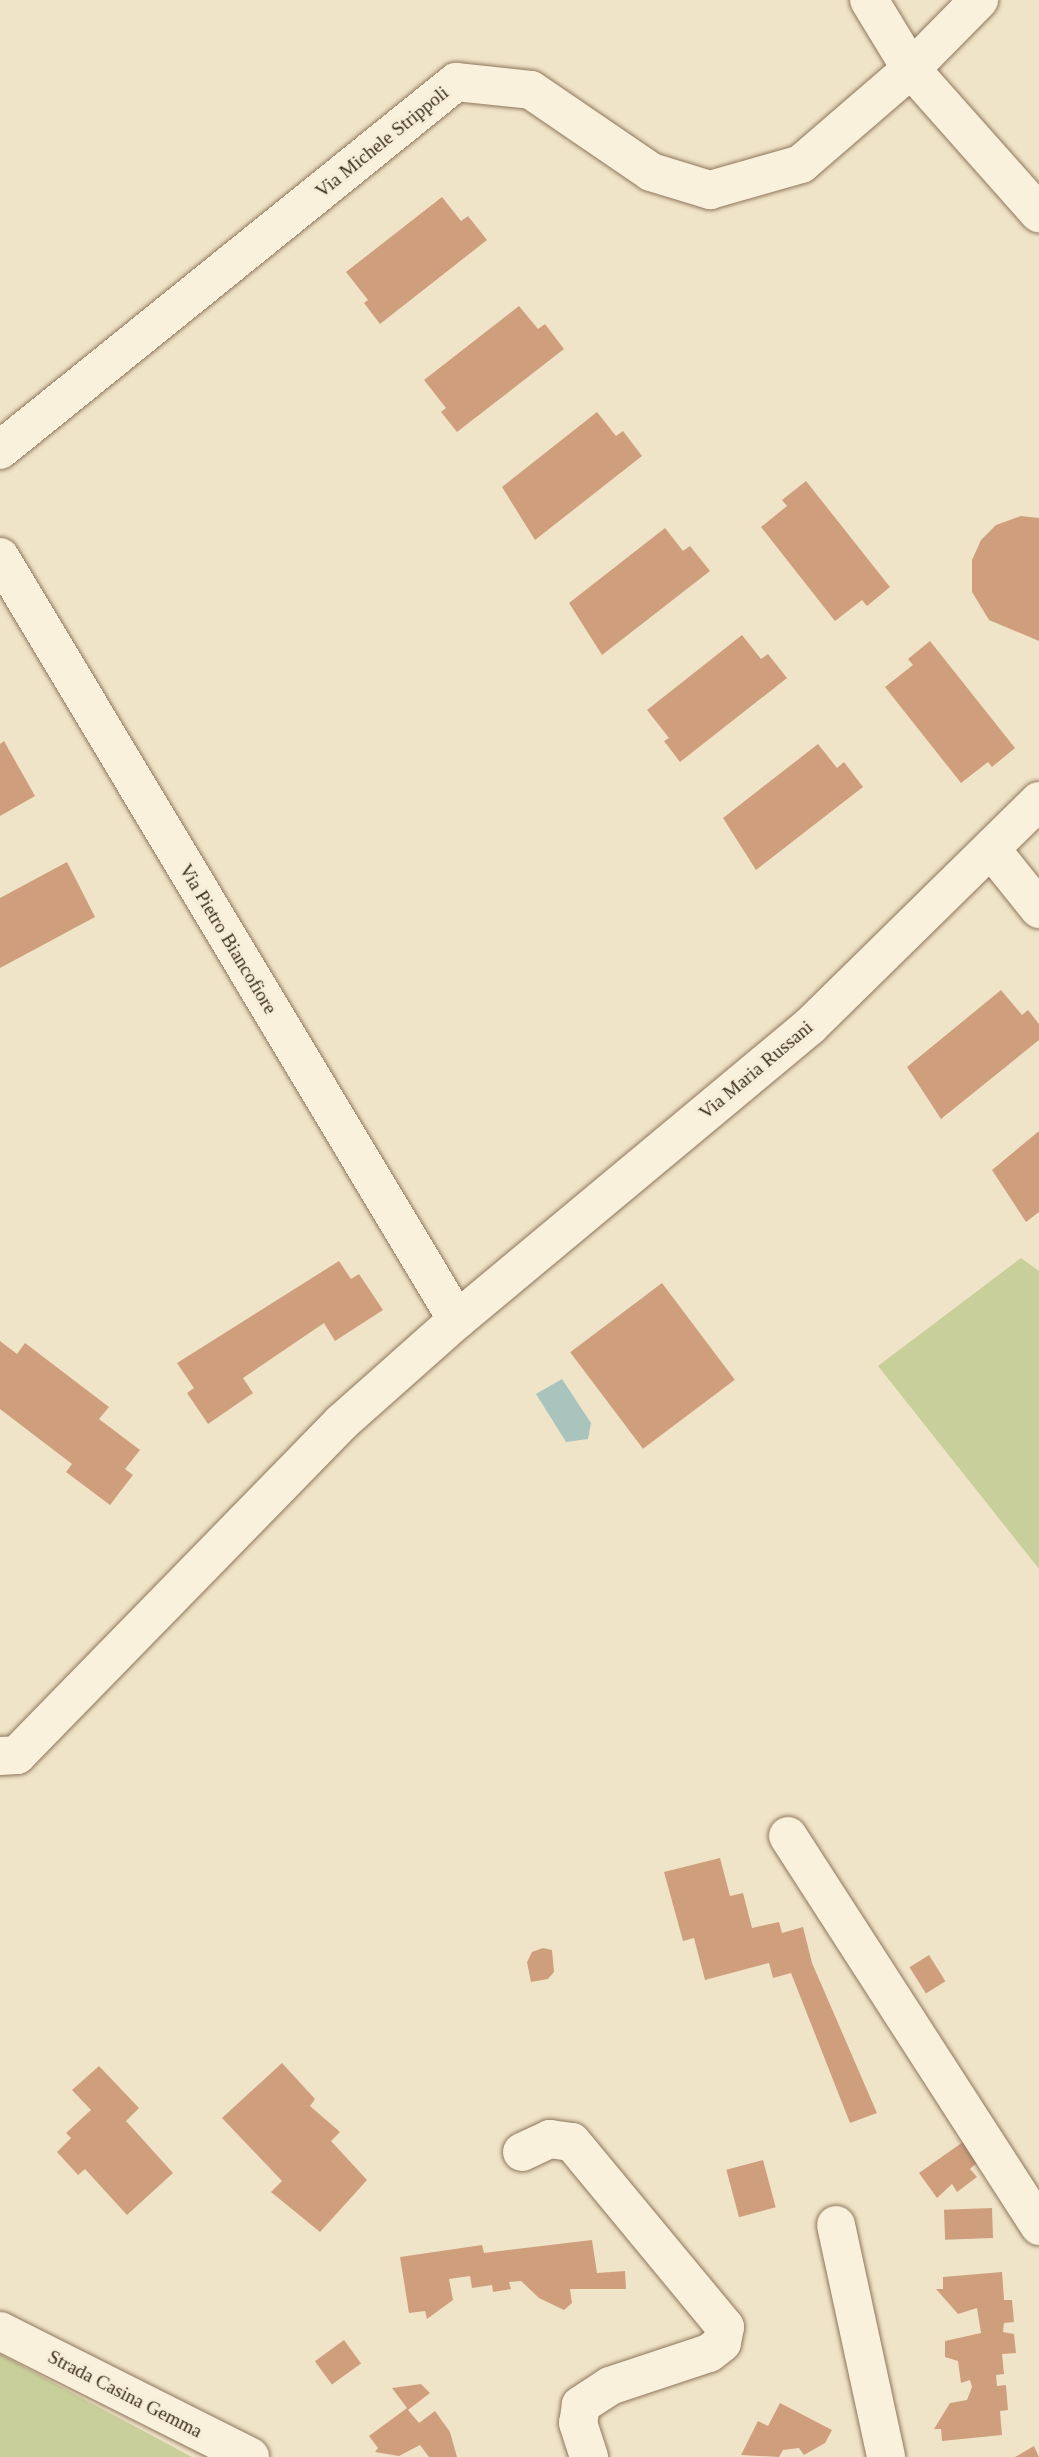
<!DOCTYPE html>
<style>
body{margin:0}
#map{position:relative;width:1039px;height:2457px;overflow:hidden;background:#f0e4c8;font-family:"Times New Roman",serif}
div>[style]{position:absolute}
.green>*{inset:0;background:#c9cf9b}
.water>*{inset:0;background:#a9c4bc}
.building>*{inset:0;background:#cf9f7d;transform-origin:0 0}
.roads{filter:drop-shadow(0 0 2px #8d765c) drop-shadow(0 0 2px #8d765c)}
.street>*{height:38px;margin:-19px;padding:0 19px;transform-origin:19px;border-radius:19px;background:#faf1dc}
.secondary>*{height:38px;margin:-19px;padding:0 19px;transform-origin:19px;border-radius:19px;background:#faf1dc}
span{translate:-50% -50%;white-space:nowrap;text-align:center;line-height:1.15;-webkit-text-stroke:6px #f7eed8;paint-order:stroke}
.street-label{font-size:19px;color:#3d2e20}
</style>
<div id="map">
<div class="green">
<i style="clip-path:polygon(1021px 1258px,1039px 1271px,1039px 1569px,878px 1366px)"></i>
<i style="clip-path:polygon(0 2354px,192px 2457px,0 2457px)"></i>
</div>
<div class="water">
<i style="clip-path:polygon(562px 1379px,591px 1423px,588px 1439px,566px 1442px,536px 1394px)"></i>
</div>
<div class="building">
<i style="clip-path:polygon(442px 197px,461px 221px,468px 216px,487px 240px,380px 324px,364px 303px,368px 300px,346px 272px)"></i>
<i style="clip-path:polygon(519px 306px,538px 329px,545px 324px,564px 349px,457px 432px,441px 412px,446px 408px,424px 380px)"></i>
<i style="clip-path:polygon(597px 412px,616px 436px,623px 431px,642px 456px,535px 540px,502px 487px)"></i>
<i style="clip-path:polygon(806px 481px,890px 587px,867px 606px,862px 600px,835px 621px,761px 527px,787px 506px,782px 500px)"></i>
<i style="clip-path:polygon(1021px 516px,1039px 518px,1039px 641px,989px 620px,972px 592px,972px 560px,981px 540px,996px 525px)"></i>
<i style="clip-path:polygon(665px 528px,683px 551px,690px 546px,710px 571px,602px 655px,569px 603px)"></i>
<i style="clip-path:polygon(742px 635px,761px 659px,768px 654px,787px 678px,680px 762px,664px 741px,669px 738px,647px 710px)"></i>
<i style="clip-path:polygon(930px 641px,1015px 748px,992px 767px,988px 762px,961px 783px,885px 687px,913px 665px,908px 659px)"></i>
<i style="clip-path:polygon(4px 741px,35px 796px,0 816px,0 744px)"></i>
<i style="clip-path:polygon(818px 744px,837px 768px,844px 762px,863px 787px,756px 870px,723px 818px)"></i>
<i style="clip-path:polygon(67px 862px,95px 917px,0 968px,0 898px)"></i>
<i style="clip-path:polygon(1001px 990px,1022px 1015px,1028px 1010px,1039px 1024px,1039px 1040px,941px 1119px,907px 1067px)"></i>
<i style="clip-path:polygon(1039px 1131px,1039px 1212px,1026px 1222px,992px 1170px)"></i>
<i style="clip-path:polygon(339px 1261px,351px 1279px,359px 1274px,383px 1310px,335px 1341px,324px 1323px,243px 1378px,253px 1393px,208px 1424px,187px 1393px,194px 1388px,177px 1363px)"></i>
<i style="left:662px;top:1283px;width:121px;height:115px;rotate:53deg"></i>
<i style="clip-path:polygon(0 1341px,17px 1354px,25px 1343px,109px 1407px,99px 1419px,140px 1450px,125px 1469px,133px 1475px,110px 1505px,66px 1472px,72px 1464px,0 1409px)"></i>
<i style="clip-path:polygon(720px 1858px,730px 1896px,743px 1893px,752px 1928px,779px 1922px,782px 1933px,803px 1927px,812px 1963px,877px 2113px,850px 2123px,791px 1973px,773px 1978px,769px 1963px,705px 1980px,694px 1938px,683px 1941px,664px 1872px)"></i>
<i style="clip-path:polygon(543px 1948px,552px 1950px,554px 1972px,548px 1979px,531px 1982px,527px 1962px,532px 1952px)"></i>
<i style="left:929px;top:1955px;width:31px;height:23px;rotate:58deg"></i>
<i style="clip-path:polygon(282px 2063px,315px 2099px,310px 2106px,340px 2132px,331px 2141px,367px 2180px,320px 2232px,271px 2192px,282px 2181px,222px 2118px)"></i>
<i style="clip-path:polygon(99px 2066px,139px 2108px,126px 2121px,173px 2173px,127px 2215px,85px 2169px,78px 2175px,57px 2152px,71px 2138px,66px 2133px,91px 2110px,72px 2090px)"></i>
<i style="clip-path:polygon(970px 2137px,983px 2157px,970px 2169px,977px 2177px,957px 2192px,952px 2184px,937px 2198px,919px 2173px)"></i>
<i style="left:763px;top:2160px;width:49px;height:38px;rotate:75deg"></i>
<i style="left:992px;top:2208px;width:30px;height:48px;rotate:88deg"></i>
<i style="clip-path:polygon(592px 2240px,597px 2273px,625px 2271px,626px 2289px,570px 2289px,572px 2303px,564px 2310px,539px 2298px,521px 2281px,509px 2282px,511px 2289px,493px 2292px,492px 2285px,472px 2288px,470px 2276px,449px 2279px,453px 2300px,427px 2319px,425px 2311px,409px 2313px,400px 2257px,482px 2245px,484px 2253px)"></i>
<i style="clip-path:polygon(1002px 2272px,1004px 2300px,1012px 2300px,1014px 2322px,1004px 2323px,1003px 2332px,1014px 2334px,1016px 2353px,1002px 2354px,1004px 2374px,996px 2375px,997px 2386px,1006px 2385px,1008px 2410px,1000px 2411px,1002px 2435px,942px 2441px,941px 2429px,934px 2429px,950px 2403px,967px 2400px,972px 2387px,970px 2380px,961px 2383px,958px 2361px,972px 2357px,958px 2361px,945px 2357px,945px 2341px,981px 2333px,977px 2308px,958px 2314px,936px 2289px,943px 2289px,943px 2277px)"></i>
<i style="left:344px;top:2340px;width:29px;height:36px;rotate:54deg"></i>
<i style="clip-path:polygon(421px 2384px,430px 2393px,408px 2410px,419px 2423px,435px 2411px,450px 2432px,457px 2457px,429px 2457px,420px 2445px,399px 2456px,375px 2452px,378px 2448px,369px 2436px,407px 2408px,392px 2388px)"></i>
<i style="clip-path:polygon(780px 2403px,832px 2430px,825px 2443px,804px 2455px,799px 2448px,783px 2450px,779px 2457px,741px 2455px,758px 2421px,768px 2426px)"></i>
<i style="clip-path:polygon(1034px 2446px,1039px 2457px,1015px 2457px)"></i>
</div>
<div class="roads">
<div class="street">
<i style="left:869px;top:0;width:81px;rotate:58.7deg"></i>
<i style="left:911px;top:69px;width:193px;rotate:48.4deg"></i>
<i style="left:0;top:450px;width:586px;rotate:-38.9deg"></i>
<i style="left:456px;top:82px;width:75px;rotate:6.1deg"></i>
<i style="left:531px;top:90px;width:145px;rotate:34.3deg"></i>
<i style="left:651px;top:172px;width:62px;rotate:17deg"></i>
<i style="left:710px;top:190px;width:95px;rotate:-15.9deg"></i>
<i style="left:801px;top:164px;width:145px;rotate:-40.8deg"></i>
<i style="left:911px;top:69px;width:97px;rotate:-45.4deg"></i>
<i style="left:0;top:557px;width:889px;rotate:59.08deg"></i>
<i style="left:991px;top:849px;width:77px;rotate:51.3deg"></i>
<i style="left:0;top:1756px;width:17px;rotate:-3deg"></i>
<i style="left:17px;top:1755px;width:465px;rotate:-45.7deg"></i>
<i style="left:342px;top:1422px;width:154px;rotate:-41.6deg"></i>
<i style="left:457px;top:1320px;width:459px;rotate:-39.8deg"></i>
<i style="left:810px;top:1026px;width:321px;rotate:-44.5deg"></i>
<i style="left:788px;top:1836px;width:464px;rotate:57.2deg"></i>
<i style="left:522px;top:2152px;width:31px;rotate:-25deg"></i>
<i style="left:550px;top:2139px;width:22px;rotate:8deg"></i>
<i style="left:572px;top:2142px;width:240px;rotate:50.4deg"></i>
<i style="left:725px;top:2327px;width:16px;rotate:101deg"></i>
<i style="left:722px;top:2343px;width:16px;rotate:142deg"></i>
<i style="left:709px;top:2353px;width:104px;rotate:161.6deg"></i>
<i style="left:610px;top:2386px;width:35px;rotate:147deg"></i>
<i style="left:581px;top:2405px;width:18px;rotate:99deg"></i>
<i style="left:578px;top:2423px;width:36px;rotate:72deg"></i>
<i style="left:836px;top:2225px;width:237px;rotate:77.8deg"></i>
</div>
<div class="secondary">
<i style="left:0;top:2331px;width:280px;rotate:26.7deg"></i>
</div>
</div>
<div class="street-label">
<span style="left:382px;top:142px;rotate:-39deg">Via Michele Strippoli</span>
<span style="left:228px;top:939px;rotate:59deg">Via Pietro Biancofiore</span>
<span style="left:756px;top:1070px;rotate:-40deg">Via Maria Russani</span>
<span style="left:125px;top:2394px;rotate:27deg">Strada Casina Gemma</span>
</div>
</div>
